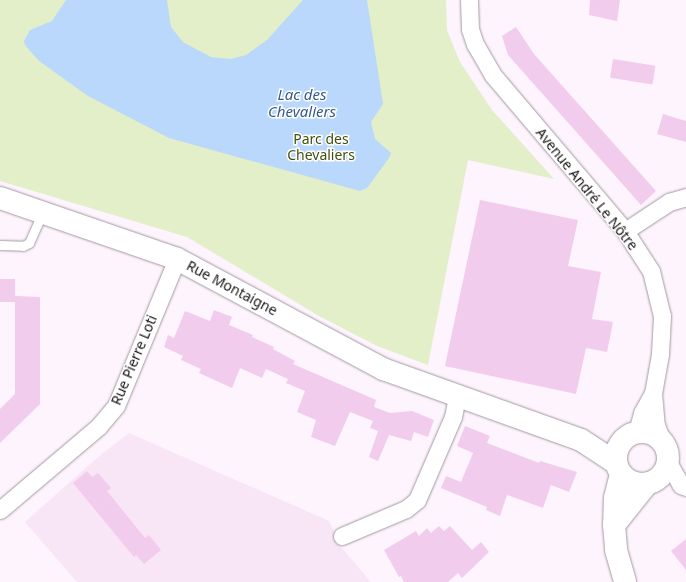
<!DOCTYPE html>
<meta charset="utf-8">
<style>
body{margin:0}
#map{position:relative;width:686px;height:582px;overflow:hidden;background:#fef4fd;font-family:"Noto Sans",sans-serif}
div>[style]{position:absolute}
.built>*{inset:0;background:#f8e5f5}
.green>*{inset:0;background:#e2efc9}
.water>*{inset:0;background:#bad7fc}
.building>*{inset:0;background:#f2cced;transform-origin:0 0}
.roads{filter:drop-shadow(0 0 1px #a398a1) drop-shadow(0 0 1px #a398a1)}
.service>*{height:9px;margin:-4.5px;padding:0 4.5px;transform-origin:4.5px;border-radius:4.5px;background:#fff}
.minor>*{height:17px;margin:-8.5px;padding:0 8.5px;transform-origin:8.5px;border-radius:8.5px;background:#fff}
.tertiary>*{height:22px;margin:-11px;padding:0 11px;transform-origin:11px;border-radius:11px;background:#fff}
.tertiary>.ring{margin:-11px;padding:0;box-sizing:content-box;background:none;border:22px solid #fff;border-radius:50%}
span{translate:-50% -50%;white-space:nowrap;text-align:center;line-height:1.15;-webkit-text-stroke:3px #fff;paint-order:stroke}
.park-label{font-size:14px;color:#40500e}
.street-label{font-size:14px;color:#191518}
.water-label{font-size:15px;color:#335989;font-style:italic}
</style>
<div id="map">
<div class="built">
<i style="clip-path:polygon(129px 433px,329px 521px,341px 547px,371px 582px,77px 582px,25px 522px,97px 458px)"></i>
</div>
<div class="green">
<i style="clip-path:polygon(0 0,446px 0,447px 30px,460px 62px,492px 110px,554px 179px,468px 160px,428px 365px,377px 346px,319px 316px,187px 237px,0 181px)"></i>
</div>
<div class="water">
<i style="clip-path:polygon(66px 0,167px 0,171px 27px,183px 42px,211px 57px,231px 59px,246px 55px,267px 40px,303px 0,367px 0,383px 104px,371px 122px,375px 139px,391px 153px,389px 158px,367px 188px,360px 191px,169px 138px,88px 96px,39px 61px,25px 45px,24px 41px,30px 30px,52px 21px)"></i>
</div>
<div class="building">
<i style="clip-path:polygon(590px 0,620px 0,617px 21px,589px 15px)"></i>
<i style="clip-path:polygon(516px 27px,534px 54px,656px 191px,641px 205px,508px 55px,502px 36px)"></i>
<i style="left:613px;top:59px;width:43px;height:19px;rotate:9deg"></i>
<i style="clip-path:polygon(663px 114px,686px 121px,686px 142px,657px 134px)"></i>
<i style="clip-path:polygon(480px 200px,578px 220px,568px 266px,601px 272px,592px 319px,613px 322px,607px 352px,586px 348px,576px 394px,445px 366px)"></i>
<i style="clip-path:polygon(0 279px,15px 279px,15px 296px,40px 297px,40px 404px,0 443px,0 409px,15px 394px,15px 302px,0 302px)"></i>
<i style="clip-path:polygon(214px 310px,232px 317px,229px 325px,253px 335px,252px 337px,274px 347px,273px 349px,295px 361px,293px 364px,376px 400px,374px 407px,390px 413px,412px 411px,434px 420px,428px 437px,414px 432px,411px 441px,389px 435px,378px 461px,369px 457px,378px 431px,370px 428px,373px 421px,350px 412px,335px 446px,311px 437px,316px 420px,297px 412px,305px 391px,286px 383px,288px 379px,266px 369px,262px 378px,240px 368px,232px 388px,199px 373px,201px 369px,181px 360px,183px 356px,164px 347px,168px 335px,174px 338px,185px 311px,210px 321px)"></i>
<i style="clip-path:polygon(465px 426px,490px 436px,487px 443px,539px 463px,540px 461px,577px 472px,569px 492px,551px 485px,543px 508px,507px 495px,500px 516px,486px 510px,487px 507px,441px 488px,446px 476px,461px 482px,473px 453px,457px 446px)"></i>
<i style="clip-path:polygon(87px 471px,92px 477px,98px 473px,111px 488px,107px 491px,145px 538px,149px 535px,161px 550px,144px 564px,136px 555px,134px 557px,73px 483px)"></i>
<i style="clip-path:polygon(439px 526px,444px 531px,450px 526px,472px 550px,481px 542px,489px 552px,462px 578px,458px 573px,448px 582px,404px 582px,401px 576px,399px 577px,384px 550px,416px 531px,419px 536px,427px 528px,431px 533px)"></i>
<i style="clip-path:polygon(686px 539px,686px 570px,671px 551px)"></i>
</div>
<div class="roads">
<div class="service">
<i style="left:0;top:245px;width:23px;rotate:2deg"></i>
<i style="left:23px;top:246px;width:7px;rotate:-27deg"></i>
<i style="left:29px;top:243px;width:34px;rotate:-66deg"></i>
</div>
<div class="minor">
<i style="left:469px;top:0;width:29px;rotate:88deg"></i>
<i style="left:470px;top:29px;width:16px;rotate:72deg"></i>
<i style="left:475px;top:44px;width:34px;rotate:60deg"></i>
<i style="left:492px;top:74px;width:206px;rotate:49.7deg"></i>
<i style="left:625px;top:231px;width:48px;rotate:57deg"></i>
<i style="left:651px;top:271px;width:46px;rotate:76.3deg"></i>
<i style="left:662px;top:316px;width:38px;rotate:93deg"></i>
<i style="left:660px;top:354px;width:40px;rotate:100deg"></i>
<i style="left:653px;top:393px;width:32px;rotate:85deg"></i>
<i style="left:656px;top:425px;width:15px;rotate:70deg"></i>
<i style="left:625px;top:231px;width:53px;rotate:-33.4deg"></i>
<i style="left:669px;top:202px;width:18px;rotate:-16deg"></i>
<i style="left:637px;top:431px;width:19px;rotate:-74deg"></i>
<i style="left:642px;top:413px;width:23px;rotate:-61deg"></i>
<i style="left:668px;top:462px;width:26px;rotate:61deg"></i>
<i style="left:681px;top:485px;width:5px;rotate:22deg"></i>
<i style="left:0;top:510px;width:130px;rotate:-40.3deg"></i>
<i style="left:99px;top:426px;width:26px;rotate:-50deg"></i>
<i style="left:116px;top:406px;width:159px;rotate:-67.5deg"></i>
<i style="left:342px;top:536px;width:69px;rotate:-22.9deg"></i>
<i style="left:406px;top:509px;width:14px;rotate:-39deg"></i>
<i style="left:417px;top:500px;width:90px;rotate:-66.6deg"></i>
<i style="left:453px;top:417px;width:20px;rotate:-79deg"></i>
</div>
<div class="tertiary">
<i style="left:0;top:198px;width:187px;rotate:19deg"></i>
<i style="left:177px;top:259px;width:234px;rotate:28.1deg"></i>
<i style="left:383px;top:369px;width:210px;rotate:19.7deg"></i>
<i style="left:581px;top:440px;width:42px;rotate:33.3deg"></i>
<i class="ring" style="left:616px;top:432px;width:30px;height:30px"></i>
<i style="left:621px;top:474px;width:25px;rotate:104deg"></i>
<i style="left:615px;top:498px;width:27px;rotate:92deg"></i>
<i style="left:614px;top:525px;width:25px;rotate:85deg"></i>
<i style="left:616px;top:550px;width:33px;rotate:74deg"></i>
<i style="left:614px;top:525px;width:53px;rotate:-51.2deg"></i>
</div>
</div>
<div class="park-label">
<span style="left:321px;top:147px">Parc des<br>Chevaliers</span>
</div>
<div class="street-label">
<span style="left:587px;top:189px;rotate:51deg">Avenue André Le Nôtre</span>
<span style="left:232px;top:288px;rotate:28deg">Rue Montaigne</span>
<span style="left:134px;top:360px;rotate:-67deg">Rue Pierre Loti</span>
</div>
<div class="water-label">
<span style="left:302px;top:103px">Lac des<br>Chevaliers</span>
</div>
</div>
